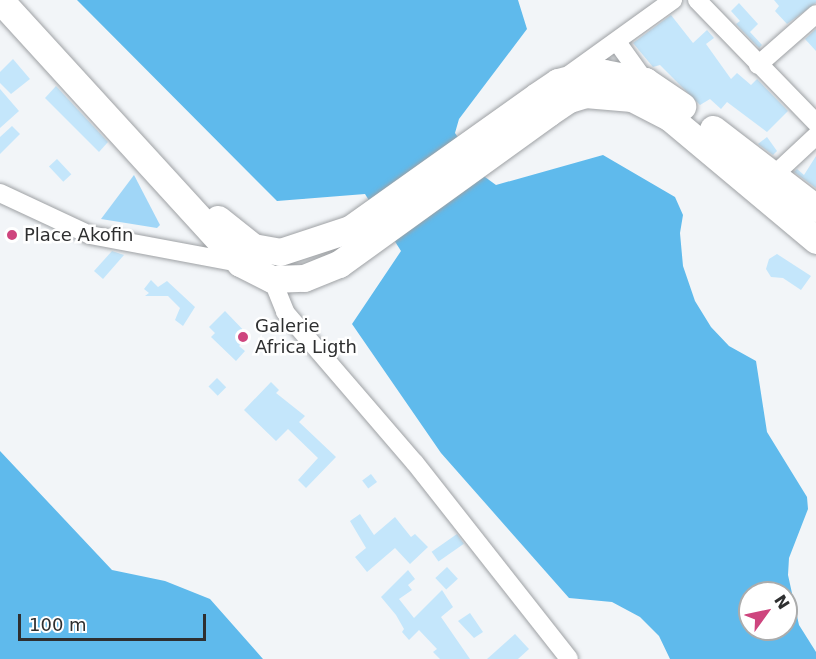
<!DOCTYPE html>
<style>
body{margin:0}
#map{position:relative;width:816px;height:659px;overflow:hidden;background:#f2f5f8;font-family:"DejaVu Sans",sans-serif}
div>[style]{position:absolute}
.green>*{inset:0;background:#a0d6f7}
.water>*{inset:0;background:#5fbaec}
.building>*{inset:0;background:#c4e6fb;transform-origin:0 0}
.roads{filter:drop-shadow(0 0 2px #9ea1a4) drop-shadow(0 0 2px #9ea1a4)}
.minor>*{height:18px;margin:-9px;padding:0 9px;transform-origin:9px;border-radius:9px;background:#fff}
.highway>*{height:27px;margin:-13.5px;padding:0 13.5px;transform-origin:13.5px;border-radius:13.5px;background:#fff}
.dots>*{width:16px;height:16px;translate:-50% -50%;box-sizing:border-box;border:3px solid #fff;border-radius:50%}
span{translate:-50% -50%;white-space:nowrap;text-align:center;line-height:1.15;-webkit-text-stroke:5px #fff;paint-order:stroke}
.poi-label{font-size:18px;color:#2e2f30}
.left{translate:0 -50%;text-align:left}
.north{position:absolute;left:738px;top:581px;width:60px;height:60px;box-sizing:border-box;background:#fff;border:2px solid #abacac;border-radius:50%;rotate:57deg;font-size:16px;font-weight:700;line-height:24px;text-align:center;color:#2e2f30}
.north::after{content:'';display:block;margin:auto;width:21px;height:27px;background:#ce457e;clip-path:polygon(50% 0,100% 100%,50% 72%,0 100%)}
.scale{position:absolute;left:18px;top:614px;width:188px;height:27px;box-sizing:border-box;border:3px solid #2e2f30;border-top:0;padding-left:8px;font-size:18px;line-height:21px;white-space:nowrap;color:#2e2f30;-webkit-text-stroke:4px #fff;paint-order:stroke}
</style>
<div id="map">
<div class="green">
<i style="clip-path:polygon(134px 175px,160px 225px,157px 228px,101px 219px)"></i>
</div>
<div class="water">
<i style="clip-path:polygon(evenodd,77px 0,518px 0,527px 29px,459px 119px,455px 133px,485px 177px,496px 185px,603px 155px,675px 197px,683px 215px,680px 233px,683px 266px,695px 301px,711px 327px,729px 346px,756px 361px,767px 432px,807px 497px,808px 509px,789px 558px,788px 575px,799px 625px,816px 652px,816px 659px,670px 659px,659px 636px,640px 617px,612px 602px,569px 598px,441px 453px,352px 324px,401px 251px,365px 194px,277px 201px,77px 0,750px 593px,786px 593px,786px 629px,750px 629px,750px 593px)"></i>
<i style="clip-path:polygon(0 451px,112px 570px,165px 581px,210px 599px,263px 659px,0 659px)"></i>
</div>
<div class="building">
<i style="clip-path:polygon(774px 0,816px 0,816px 3px,787px 24px,775px 11px,779px 6px)"></i>
<i style="clip-path:polygon(739px 3px,758px 24px,750px 32px,762px 45px,759px 48px,736px 24px,740px 21px,731px 11px)"></i>
<i style="clip-path:polygon(671px 15px,693px 43px,707px 30px,714px 38px,706px 44px,731px 79px,737px 73px,751px 85px,757px 79px,788px 111px,767px 132px,727px 102px,721px 109px,710px 99px,700px 105px,660px 65px,653px 67px,633px 43px)"></i>
<i style="clip-path:polygon(816px 29px,816px 51px,805px 39px)"></i>
<i style="clip-path:polygon(13px 59px,30px 79px,11px 94px,0 83px,0 72px)"></i>
<i style="clip-path:polygon(56px 86px,108px 142px,99px 152px,45px 98px)"></i>
<i style="clip-path:polygon(0 89px,19px 111px,0 128px)"></i>
<i style="clip-path:polygon(12px 126px,20px 134px,0 154px,0 137px)"></i>
<i style="clip-path:polygon(767px 137px,777px 151px,773px 155px,758px 144px)"></i>
<i style="clip-path:polygon(816px 156px,816px 188px,794px 172px,797px 169px,804px 175px)"></i>
<i style="left:57px;top:159px;width:21px;height:11px;rotate:47deg"></i>
<i style="clip-path:polygon(112px 251px,124px 255px,103px 279px,94px 271px)"></i>
<i style="clip-path:polygon(777px 254px,811px 276px,801px 290px,783px 278px,771px 277px,766px 269px,769px 259px)"></i>
<i style="clip-path:polygon(151px 280px,158px 287px,167px 281px,195px 307px,183px 326px,175px 320px,180px 308px,168px 296px,145px 296px,149px 293px,144px 289px)"></i>
<i style="clip-path:polygon(225px 311px,249px 336px,239px 346px,245px 351px,236px 361px,211px 337px,215px 333px,209px 327px)"></i>
<i style="left:217px;top:378px;width:13px;height:12px;rotate:45deg"></i>
<i style="clip-path:polygon(271px 382px,279px 390px,276px 393px,305px 416px,299px 422px,336px 457px,306px 488px,298px 480px,318px 458px,288px 429px,276px 441px,244px 410px)"></i>
<i style="left:371px;top:474px;width:10px;height:11px;rotate:53deg"></i>
<i style="clip-path:polygon(360px 514px,374px 535px,395px 517px,411px 537px,415px 534px,428px 547px,410px 564px,395px 548px,367px 572px,355px 557px,366px 548px,350px 521px)"></i>
<i style="left:457px;top:534px;width:12px;height:31px;rotate:55deg"></i>
<i style="left:447px;top:567px;width:16px;height:16px;rotate:47deg"></i>
<i style="clip-path:polygon(408px 570px,415px 579px,408px 585px,412px 590px,399px 599px,414px 618px,442px 590px,453px 607px,441px 617px,470px 659px,440px 659px,433px 652px,437px 649px,419px 630px,409px 640px,402px 632px,404px 629px,396px 615px,381px 597px)"></i>
<i style="clip-path:polygon(470px 613px,483px 632px,474px 638px,458px 621px)"></i>
<i style="clip-path:polygon(515px 634px,529px 649px,518px 659px,487px 659px)"></i>
</div>
<div class="roads">
<div class="minor">
<i style="left:697px;top:0;width:171px;rotate:45.9deg"></i>
<i style="left:617px;top:42px;width:48px;rotate:54.3deg"></i>
<i style="left:758px;top:65px;width:77px;rotate:-41.3deg"></i>
<i style="left:570px;top:74px;width:127px;rotate:-35.7deg"></i>
<i style="left:774px;top:175px;width:57px;rotate:-42.9deg"></i>
<i style="left:0;top:193px;width:99px;rotate:25deg"></i>
<i style="left:90px;top:235px;width:153px;rotate:10.6deg"></i>
<i style="left:272px;top:279px;width:35px;rotate:68deg"></i>
<i style="left:285px;top:312px;width:199px;rotate:49.3deg"></i>
<i style="left:415px;top:463px;width:249px;rotate:51.8deg"></i>
</div>
<div class="highway">
<i style="left:0;top:0;width:356px;rotate:47.6deg"></i>
<i style="left:240px;top:263px;width:36px;rotate:27deg"></i>
<i style="left:272px;top:279px;width:32px;rotate:-2deg"></i>
<i style="left:304px;top:278px;width:38px;rotate:-22deg"></i>
<i style="left:339px;top:264px;width:258px;rotate:-35.8deg"></i>
<i style="left:548px;top:113px;width:25px;rotate:-34deg"></i>
<i style="left:569px;top:99px;width:17px;rotate:-17deg"></i>
<i style="left:585px;top:94px;width:47px;rotate:4.9deg"></i>
<i style="left:632px;top:98px;width:42px;rotate:27.2deg"></i>
<i style="left:669px;top:117px;width:192px;rotate:39.9deg"></i>
<i style="left:713px;top:129px;width:130px;rotate:37.5deg"></i>
<i style="left:218px;top:219px;width:45px;rotate:38.7deg"></i>
<i style="left:253px;top:247px;width:27px;rotate:10deg"></i>
<i style="left:280px;top:252px;width:74px;rotate:-18.2deg"></i>
<i style="left:350px;top:229px;width:229px;rotate:-35.4deg"></i>
<i style="left:537px;top:96px;width:25px;rotate:-34deg"></i>
<i style="left:558px;top:82px;width:27px;rotate:-15deg"></i>
<i style="left:584px;top:75px;width:20px;rotate:-6deg"></i>
<i style="left:604px;top:73px;width:42px;rotate:11deg"></i>
<i style="left:645px;top:81px;width:45px;rotate:34deg"></i>
</div>
</div>
<div class="dots">
<i style="left:12px;top:235px;background:#ce457e"></i>
<i style="left:243px;top:337px;background:#ce457e"></i>
</div>
<div class="poi-label">
<span class="left" style="left:24px;top:235px">Place Akofin</span>
<span class="left" style="left:255px;top:337px">Galerie<br>Africa Ligth</span>
</div>
<div class="north">N</div>
<div class="scale">100 m</div>
</div>
